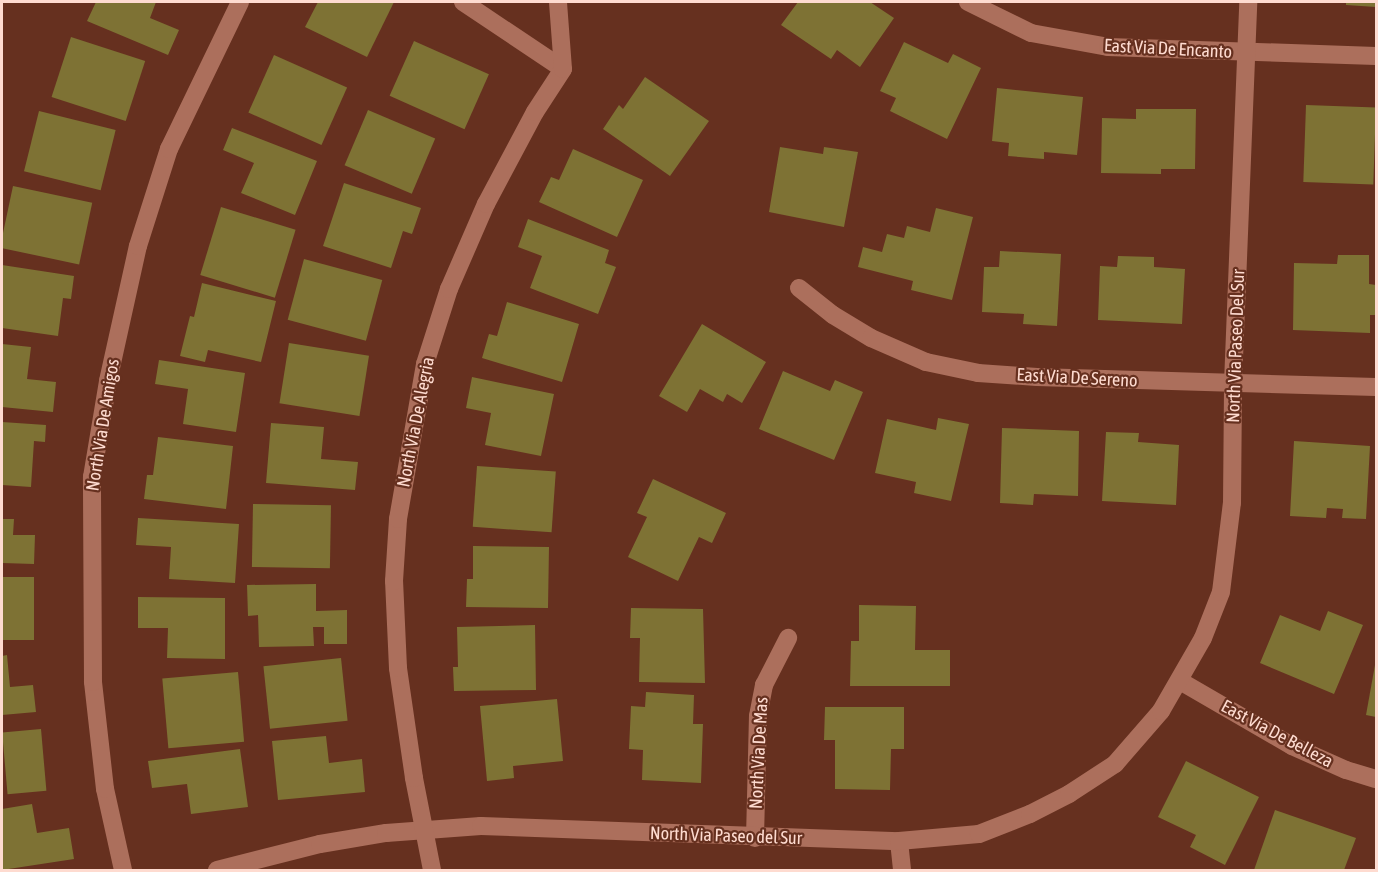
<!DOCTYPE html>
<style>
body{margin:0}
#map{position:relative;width:1378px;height:872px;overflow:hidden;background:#66301f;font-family:"Asap Condensed",sans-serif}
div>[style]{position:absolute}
.building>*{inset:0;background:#7e7234;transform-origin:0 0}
.minor>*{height:18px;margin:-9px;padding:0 9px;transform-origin:9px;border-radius:9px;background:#ac6f5c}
span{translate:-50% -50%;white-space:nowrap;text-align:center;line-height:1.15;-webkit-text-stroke:4.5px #66301f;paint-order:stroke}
.street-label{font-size:18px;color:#fedbd0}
.frame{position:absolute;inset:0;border:3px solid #fedbd0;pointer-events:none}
</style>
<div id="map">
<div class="building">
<i style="clip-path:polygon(96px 2px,156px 2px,150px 18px,179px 30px,168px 55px,87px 21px)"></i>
<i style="clip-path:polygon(318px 2px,394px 2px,367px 57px,305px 27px)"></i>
<i style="clip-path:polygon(798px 2px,870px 2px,894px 18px,860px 67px,837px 50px,831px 59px,781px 25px)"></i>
<i style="clip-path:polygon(1346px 2px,1376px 2px,1376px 7px,1346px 5px)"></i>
<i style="left:71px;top:37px;width:78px;height:63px;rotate:18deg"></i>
<i style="left:414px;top:41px;width:82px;height:60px;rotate:24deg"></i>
<i style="clip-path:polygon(904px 42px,948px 63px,953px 54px,981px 68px,947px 139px,890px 111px,896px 98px,880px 91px)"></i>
<i style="left:274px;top:55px;width:80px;height:63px;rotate:24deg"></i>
<i style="clip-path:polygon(645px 77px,709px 121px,670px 176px,603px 129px,619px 105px,623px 109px)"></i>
<i style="clip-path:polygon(997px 88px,1083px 97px,1077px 155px,1044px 152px,1044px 159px,1008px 156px,1009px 143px,992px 141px)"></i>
<i style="left:1306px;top:105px;width:70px;height:77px;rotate:2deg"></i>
<i style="clip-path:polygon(1136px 109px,1196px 109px,1195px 169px,1161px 169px,1161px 174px,1101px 173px,1102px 118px,1136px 119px)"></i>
<i style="left:368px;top:110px;width:73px;height:60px;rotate:23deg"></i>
<i style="left:39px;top:111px;width:79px;height:62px;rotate:14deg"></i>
<i style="clip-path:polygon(232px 128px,317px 161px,295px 215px,241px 193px,254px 163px,223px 150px)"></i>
<i style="clip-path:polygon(780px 147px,823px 154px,824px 147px,858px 152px,844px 227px,769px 212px)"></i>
<i style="clip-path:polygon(573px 149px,643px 180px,617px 237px,539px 202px,551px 177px,559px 180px)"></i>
<i style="clip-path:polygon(344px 183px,421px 208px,412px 234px,403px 231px,391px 268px,323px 246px)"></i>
<i style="left:13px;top:186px;width:81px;height:63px;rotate:12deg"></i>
<i style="left:221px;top:207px;width:78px;height:71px;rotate:17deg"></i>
<i style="clip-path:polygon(936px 208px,973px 217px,952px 300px,911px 290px,913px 281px,858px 267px,863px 247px,882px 252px,887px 234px,904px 238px,907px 226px,930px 232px)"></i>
<i style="clip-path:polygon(528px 219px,609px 250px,605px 263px,616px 267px,598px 314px,530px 288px,542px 256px,518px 247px)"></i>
<i style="clip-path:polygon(1000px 251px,1061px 254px,1057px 326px,1023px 324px,1024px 314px,982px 312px,984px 267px,999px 267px)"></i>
<i style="clip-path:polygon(1338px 255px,1369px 255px,1369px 284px,1376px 285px,1376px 315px,1370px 315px,1370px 333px,1293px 330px,1294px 263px,1337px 264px)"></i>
<i style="clip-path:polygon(1118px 256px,1154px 257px,1154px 267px,1185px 269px,1182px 324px,1098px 320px,1100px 266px,1117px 267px)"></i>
<i style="left:304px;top:259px;width:81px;height:63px;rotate:15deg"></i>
<i style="clip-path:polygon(2px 265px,74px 276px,71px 299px,63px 298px,58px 336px,2px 328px)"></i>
<i style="clip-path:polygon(202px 283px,276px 301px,261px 362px,208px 350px,205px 362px,180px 356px,190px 316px,194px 317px)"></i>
<i style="clip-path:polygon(507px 302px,579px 324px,562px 382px,482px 358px,489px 334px,497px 336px)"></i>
<i style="clip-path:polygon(702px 324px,766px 362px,742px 403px,727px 394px,723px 402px,700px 389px,687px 412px,659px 396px)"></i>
<i style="left:289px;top:343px;width:81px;height:61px;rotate:9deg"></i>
<i style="clip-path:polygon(2px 344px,31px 347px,27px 379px,56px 382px,53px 412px,2px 407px)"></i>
<i style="clip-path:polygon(159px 360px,245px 373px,236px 432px,183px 424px,188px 389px,155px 384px)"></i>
<i style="clip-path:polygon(783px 371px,830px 391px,835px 380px,863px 392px,834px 460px,759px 429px)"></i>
<i style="clip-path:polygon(472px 377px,554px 394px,541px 456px,485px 445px,491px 413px,466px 408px)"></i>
<i style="clip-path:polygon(938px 418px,969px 424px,951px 501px,914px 493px,916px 482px,875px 473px,887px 419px,936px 430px)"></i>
<i style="clip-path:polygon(2px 422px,46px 425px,45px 442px,34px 441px,31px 487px,2px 485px)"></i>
<i style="clip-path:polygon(271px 423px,324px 427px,321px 459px,358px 462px,355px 490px,266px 483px)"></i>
<i style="clip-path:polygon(1002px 428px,1079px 431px,1078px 496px,1034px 494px,1033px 505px,1000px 503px)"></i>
<i style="clip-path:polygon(1106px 432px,1139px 433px,1138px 442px,1179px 445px,1176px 505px,1102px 501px)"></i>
<i style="clip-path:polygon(158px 437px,233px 446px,226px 509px,144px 499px,147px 475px,153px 475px)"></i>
<i style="clip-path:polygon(1294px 441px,1370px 446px,1366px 519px,1342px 518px,1343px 509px,1327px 508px,1326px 518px,1290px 516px)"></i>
<i style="left:477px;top:466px;width:79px;height:61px;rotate:4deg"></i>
<i style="clip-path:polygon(653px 479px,726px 513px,712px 543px,699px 537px,678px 581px,628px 557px,647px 517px,637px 513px)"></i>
<i style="left:253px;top:504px;width:78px;height:63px;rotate:1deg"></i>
<i style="clip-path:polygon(138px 518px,239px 524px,235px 583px,169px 579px,171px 547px,136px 545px)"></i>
<i style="clip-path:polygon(2px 519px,14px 519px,13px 535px,35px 535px,34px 564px,2px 563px)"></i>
<i style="clip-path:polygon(473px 546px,549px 547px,548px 608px,466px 607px,467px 579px,473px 579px)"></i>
<i style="left:2px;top:577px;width:32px;height:63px"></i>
<i style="clip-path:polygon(316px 584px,316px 611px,347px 610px,347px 644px,324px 644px,324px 627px,313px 627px,314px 646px,259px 647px,258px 615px,248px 616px,247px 585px)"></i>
<i style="clip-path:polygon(138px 597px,225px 598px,225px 659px,167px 658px,168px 628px,138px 628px)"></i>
<i style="clip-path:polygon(859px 605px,916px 606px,915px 650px,950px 650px,950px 686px,850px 686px,851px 641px,859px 641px)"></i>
<i style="clip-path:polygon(631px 608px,703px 609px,705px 683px,639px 682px,640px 638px,630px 638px)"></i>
<i style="clip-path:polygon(1328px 611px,1363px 625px,1334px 694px,1260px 663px,1280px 615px,1320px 631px)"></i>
<i style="clip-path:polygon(535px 625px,536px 690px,454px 691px,453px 667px,458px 667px,457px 627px)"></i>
<i style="clip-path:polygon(7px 655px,10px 687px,33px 685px,36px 712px,2px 715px,2px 656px)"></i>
<i style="left:341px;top:658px;width:63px;height:78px;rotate:84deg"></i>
<i style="clip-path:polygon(1375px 665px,1376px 665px,1376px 717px,1366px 715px)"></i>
<i style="left:238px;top:672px;width:70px;height:76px;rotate:85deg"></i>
<i style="clip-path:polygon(646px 692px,694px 695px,693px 724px,703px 724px,701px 783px,642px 780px,643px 750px,629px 749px,631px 706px,645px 707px)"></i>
<i style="clip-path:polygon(557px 699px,563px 761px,513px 766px,514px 778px,487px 781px,480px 706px)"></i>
<i style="clip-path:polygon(825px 707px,904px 707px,904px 749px,891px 749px,890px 790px,835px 789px,835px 740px,824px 740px)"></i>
<i style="left:41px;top:729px;width:62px;height:39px;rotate:85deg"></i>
<i style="clip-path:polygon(326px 736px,329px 763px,362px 759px,365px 792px,278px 800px,272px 741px)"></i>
<i style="clip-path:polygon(240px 749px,248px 807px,191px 814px,187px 784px,152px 788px,148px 761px)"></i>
<i style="clip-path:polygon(1186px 761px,1259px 797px,1225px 865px,1190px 847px,1196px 835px,1158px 817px)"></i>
<i style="clip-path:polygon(32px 804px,37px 833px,69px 828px,74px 859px,2px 870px,2px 809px)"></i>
<i style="clip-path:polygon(1275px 810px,1356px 838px,1344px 870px,1254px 870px)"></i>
</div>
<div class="minor">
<i style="left:463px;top:2px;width:120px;rotate:33.8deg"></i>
<i style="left:968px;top:2px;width:70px;rotate:26.2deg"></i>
<i style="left:1031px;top:33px;width:78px;rotate:10.3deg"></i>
<i style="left:1108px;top:47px;width:268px;rotate:1.9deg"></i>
<i style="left:799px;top:288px;width:43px;rotate:38.5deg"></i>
<i style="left:833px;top:315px;width:44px;rotate:31.2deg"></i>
<i style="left:871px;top:338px;width:60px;rotate:23.6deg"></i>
<i style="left:926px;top:362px;width:53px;rotate:11.9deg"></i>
<i style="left:978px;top:373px;width:59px;rotate:3.9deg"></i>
<i style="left:1037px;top:377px;width:339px;rotate:1.7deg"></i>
<i style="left:1180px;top:681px;width:129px;rotate:30.1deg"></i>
<i style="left:1292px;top:746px;width:59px;rotate:24deg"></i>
<i style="left:1346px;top:770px;width:31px;rotate:17deg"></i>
<i style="left:755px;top:838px;width:122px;rotate:-88.6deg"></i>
<i style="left:758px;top:716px;width:32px;rotate:-79deg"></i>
<i style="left:764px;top:685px;width:53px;rotate:-62.9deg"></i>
<i style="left:899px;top:841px;width:29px;rotate:84deg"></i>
<i style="left:123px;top:870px;width:83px;rotate:-102.5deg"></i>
<i style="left:105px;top:789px;width:108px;rotate:-96.4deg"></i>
<i style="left:93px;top:682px;width:205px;rotate:-90.3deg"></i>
<i style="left:92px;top:477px;width:97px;rotate:-80.5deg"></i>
<i style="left:108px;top:381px;width:138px;rotate:-77.5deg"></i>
<i style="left:138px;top:246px;width:102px;rotate:-72.3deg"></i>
<i style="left:169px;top:149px;width:163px;rotate:-64.2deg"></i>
<i style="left:217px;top:870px;width:106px;rotate:-14.2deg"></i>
<i style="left:320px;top:844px;width:67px;rotate:-9.5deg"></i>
<i style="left:386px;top:833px;width:95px;rotate:-4.2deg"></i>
<i style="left:481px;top:826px;width:418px;rotate:2.1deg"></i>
<i style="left:899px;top:841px;width:80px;rotate:-5deg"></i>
<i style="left:979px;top:834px;width:55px;rotate:-21.4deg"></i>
<i style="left:1030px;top:814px;width:44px;rotate:-27.1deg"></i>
<i style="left:1069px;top:794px;width:55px;rotate:-33.1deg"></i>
<i style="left:1115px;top:764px;width:70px;rotate:-49deg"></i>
<i style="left:1161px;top:711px;width:84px;rotate:-60.1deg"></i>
<i style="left:1203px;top:638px;width:49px;rotate:-68.6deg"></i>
<i style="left:1221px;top:592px;width:90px;rotate:-83deg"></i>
<i style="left:1232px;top:503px;width:120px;rotate:-89.5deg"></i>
<i style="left:1233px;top:383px;width:381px;rotate:-87.7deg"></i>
<i style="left:432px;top:870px;width:94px;rotate:-101.1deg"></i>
<i style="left:414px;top:778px;width:111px;rotate:-98.3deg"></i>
<i style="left:398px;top:668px;width:87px;rotate:-92.6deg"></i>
<i style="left:394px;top:581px;width:62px;rotate:-86.3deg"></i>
<i style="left:398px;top:519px;width:157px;rotate:-80.1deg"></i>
<i style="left:425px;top:364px;width:79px;rotate:-72.3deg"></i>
<i style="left:449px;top:289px;width:93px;rotate:-66.5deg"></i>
<i style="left:486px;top:204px;width:104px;rotate:-62deg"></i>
<i style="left:535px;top:112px;width:51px;rotate:-56.9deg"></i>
<i style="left:563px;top:69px;width:67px;rotate:-94.3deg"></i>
</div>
<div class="street-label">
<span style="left:1168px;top:49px;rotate:3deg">East Via De Encanto</span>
<span style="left:1236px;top:346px;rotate:-88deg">North Via Paseo Del Sur</span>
<span style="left:1077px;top:378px;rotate:3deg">East Via De Sereno</span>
<span style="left:416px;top:422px;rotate:-79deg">North Via De Alegria</span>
<span style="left:103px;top:425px;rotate:-81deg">North Via De Amigos</span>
<span style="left:1277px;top:734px;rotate:28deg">East Via De Belleza</span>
<span style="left:759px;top:753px;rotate:-87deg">North Via De Mas</span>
<span style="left:726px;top:836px;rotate:2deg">North Via Paseo del Sur</span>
</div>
<div class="frame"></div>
</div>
